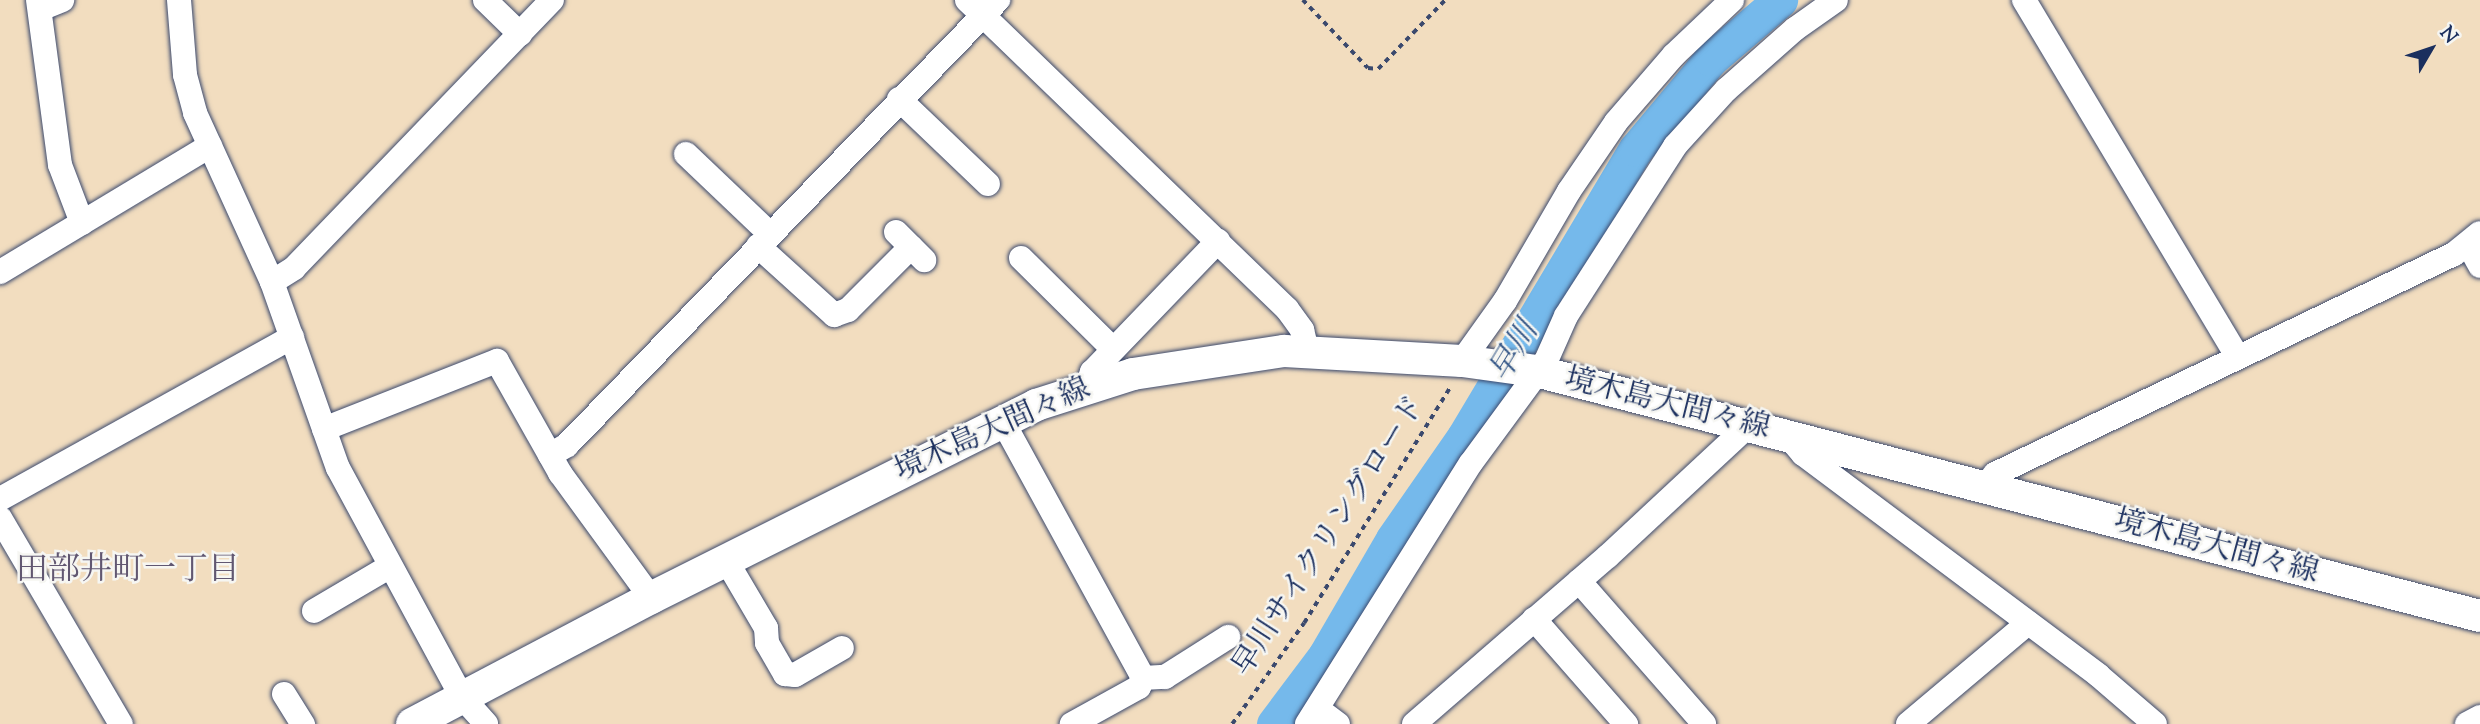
<!DOCTYPE html>
<meta charset="utf-8">
<style>
body{margin:0}
#map{position:relative;width:2480px;height:724px;overflow:hidden;background:#f2ddbf;font-family:"Sorts Mill Goudy","Noto Serif JP",serif}
div>[style]{position:absolute}
.river>*{height:35px;margin:-17.5px;padding:0 17.5px;transform-origin:17.5px;border-radius:17.5px;background:#75b9eb}
.path>*{height:3.5px;margin-top:-1.75px;transform-origin:0;background:repeating-linear-gradient(90deg,#3b496d 0 5px,transparent 0 10px)}
.roads{filter:drop-shadow(0 0 2px #3b496d) drop-shadow(0 0 2px #3b496d)}
.minor>*{height:24px;margin:-12px;padding:0 12px;transform-origin:12px;border-radius:12px;background:#fff}
.major>*{height:32px;margin:-16px;padding:0 16px;transform-origin:16px;border-radius:16px;background:#fff}
span{translate:-50% -50%;white-space:nowrap;text-align:center;line-height:1.15;-webkit-text-stroke:5px #f6f6f2;paint-order:stroke}
.street-label{font-size:30px;color:#1b2f5e}
.water-label{font-size:32px;color:#365888;font-style:italic}
.neighbourhood-label{font-size:32px;color:#615771}
.north{position:absolute;left:2396px;top:14px;width:70px;height:70px;-webkit-text-stroke:5px #f6f6f2;paint-order:stroke;rotate:51deg;font-size:19px;font-weight:700;line-height:28px;text-align:center;color:#1b2f5e}
.north::after{content:'';display:block;margin:auto;width:24px;height:32px;background:#1b2f5e;clip-path:polygon(50% 0,100% 100%,50% 72%,0 100%)}
</style>
<div id="map">
<div class="river">
<i style="left:1274px;top:724px;width:85px;rotate:-53.1deg"></i>
<i style="left:1325px;top:656px;width:135px;rotate:-59.8deg"></i>
<i style="left:1393px;top:539px;width:124px;rotate:-55.2deg"></i>
<i style="left:1464px;top:437px;width:335px;rotate:-59.2deg"></i>
<i style="left:1636px;top:149px;width:117px;rotate:-50.2deg"></i>
<i style="left:1711px;top:59px;width:91px;rotate:-40.5deg"></i>
</div>
<div class="path">
<i style="left:1303px;top:0;width:94px;rotate:46.3deg"></i>
<i style="left:1368px;top:68px;width:10px;rotate:6deg"></i>
<i style="left:1378px;top:69px;width:96px;rotate:-45.8deg"></i>
<i style="left:1232px;top:724px;width:124px;rotate:-54.5deg"></i>
<i style="left:1304px;top:623px;width:279px;rotate:-58.2deg"></i>
</div>
<div class="roads">
<div class="minor">
<i style="left:38px;top:0;width:166px;rotate:82.4deg"></i>
<i style="left:60px;top:165px;width:62px;rotate:69.2deg"></i>
<i style="left:179px;top:0;width:75px;rotate:85.4deg"></i>
<i style="left:185px;top:75px;width:39px;rotate:75deg"></i>
<i style="left:195px;top:113px;width:186px;rotate:65.5deg"></i>
<i style="left:272px;top:282px;width:197px;rotate:70.5deg"></i>
<i style="left:338px;top:468px;width:260px;rotate:61.6deg"></i>
<i style="left:462px;top:697px;width:36px;rotate:48deg"></i>
<i style="left:485px;top:0;width:49px;rotate:44.2deg"></i>
<i style="left:967px;top:0;width:445px;rotate:44deg"></i>
<i style="left:1287px;top:309px;width:26px;rotate:54deg"></i>
<i style="left:1302px;top:330px;width:21px;rotate:76deg"></i>
<i style="left:2024px;top:0;width:416px;rotate:59.1deg"></i>
<i style="left:40px;top:9px;width:24px;rotate:-22deg"></i>
<i style="left:899px;top:99px;width:123px;rotate:43.7deg"></i>
<i style="left:686px;top:154px;width:116px;rotate:43.6deg"></i>
<i style="left:896px;top:232px;width:40px;rotate:45deg"></i>
<i style="left:2468px;top:244px;width:25px;rotate:61deg"></i>
<i style="left:758px;top:246px;width:103px;rotate:42.2deg"></i>
<i style="left:834px;top:315px;width:15px;rotate:-20deg"></i>
<i style="left:848px;top:310px;width:89px;rotate:-45deg"></i>
<i style="left:1021px;top:258px;width:129px;rotate:44.7deg"></i>
<i style="left:0;top:272px;width:245px;rotate:-31deg"></i>
<i style="left:272px;top:282px;width:26px;rotate:-32deg"></i>
<i style="left:294px;top:268px;width:372px;rotate:-46.1deg"></i>
<i style="left:1462px;top:361px;width:74px;rotate:-54.4deg"></i>
<i style="left:1505px;top:301px;width:127px;rotate:-59.8deg"></i>
<i style="left:1569px;top:191px;width:83px;rotate:-55.7deg"></i>
<i style="left:1616px;top:122px;width:89px;rotate:-49.1deg"></i>
<i style="left:1674px;top:55px;width:80px;rotate:-43.5deg"></i>
<i style="left:1087px;top:387px;width:16px;rotate:-72deg"></i>
<i style="left:1092px;top:372px;width:182px;rotate:-46.1deg"></i>
<i style="left:1002px;top:420px;width:294px;rotate:61.3deg"></i>
<i style="left:1143px;top:678px;width:10px;rotate:114deg"></i>
<i style="left:1139px;top:687px;width:77px;rotate:151.1deg"></i>
<i style="left:324px;top:429px;width:186px;rotate:-21.5deg"></i>
<i style="left:497px;top:361px;width:129px;rotate:60.6deg"></i>
<i style="left:560px;top:473px;width:155px;rotate:53.9deg"></i>
<i style="left:1787px;top:435px;width:25px;rotate:50deg"></i>
<i style="left:1803px;top:454px;width:369px;rotate:36.8deg"></i>
<i style="left:2098px;top:675px;width:75px;rotate:40.7deg"></i>
<i style="left:550px;top:455px;width:20px;rotate:-30deg"></i>
<i style="left:567px;top:445px;width:620px;rotate:-45.92deg"></i>
<i style="left:1984px;top:488px;width:18px;rotate:-52deg"></i>
<i style="left:1995px;top:474px;width:509px;rotate:-25.61deg"></i>
<i style="left:2454px;top:254px;width:33px;rotate:-39deg"></i>
<i style="left:0;top:499px;width:334px;rotate:-29deg"></i>
<i style="left:0;top:518px;width:239px;rotate:59.6deg"></i>
<i style="left:726px;top:560px;width:79px;rotate:59.5deg"></i>
<i style="left:766px;top:628px;width:15px;rotate:86deg"></i>
<i style="left:767px;top:643px;width:36px;rotate:60deg"></i>
<i style="left:785px;top:674px;width:10px;rotate:6deg"></i>
<i style="left:795px;top:675px;width:54px;rotate:-29.9deg"></i>
<i style="left:1579px;top:581px;width:190px;rotate:48.8deg"></i>
<i style="left:314px;top:611px;width:87px;rotate:-30.4deg"></i>
<i style="left:1534px;top:619px;width:140px;rotate:48.8deg"></i>
<i style="left:1143px;top:678px;width:22px;rotate:-3deg"></i>
<i style="left:1165px;top:677px;width:75px;rotate:-32.4deg"></i>
<i style="left:284px;top:694px;width:36px;rotate:58deg"></i>
<i style="left:1318px;top:709px;width:25px;rotate:37deg"></i>
<i style="left:1307px;top:724px;width:308px;rotate:-57.9deg"></i>
<i style="left:1471px;top:463px;width:127px;rotate:-53.7deg"></i>
<i style="left:1546px;top:361px;width:49px;rotate:-66deg"></i>
<i style="left:1566px;top:316px;width:202px;rotate:-57.3deg"></i>
<i style="left:1675px;top:146px;width:76px;rotate:-47.7deg"></i>
<i style="left:1726px;top:90px;width:92px;rotate:-41.5deg"></i>
<i style="left:1795px;top:29px;width:50px;rotate:-35.3deg"></i>
<i style="left:1414px;top:724px;width:257px;rotate:-40.9deg"></i>
<i style="left:1608px;top:556px;width:192px;rotate:-42.9deg"></i>
<i style="left:1908px;top:724px;width:157px;rotate:-40.1deg"></i>
<i style="left:2467px;top:724px;width:15px;rotate:-28deg"></i>
</div>
<div class="major">
<i style="left:412px;top:724px;width:270px;rotate:-27.8deg"></i>
<i style="left:651px;top:598px;width:431px;rotate:-26.6deg"></i>
<i style="left:1036px;top:405px;width:102px;rotate:-17.7deg"></i>
<i style="left:1133px;top:374px;width:153px;rotate:-8.7deg"></i>
<i style="left:1284px;top:351px;width:178px;rotate:3.2deg"></i>
<i style="left:1462px;top:361px;width:75px;rotate:7.7deg"></i>
<i style="left:1536px;top:371px;width:975px;rotate:14.55deg"></i>
</div>
</div>
<div class="street-label">
<span style="left:1667px;top:405px;rotate:14deg">境木島大間々線</span>
<span style="left:993px;top:431px;rotate:-24deg">境木島大間々線</span>
<span style="left:1330px;top:537px;rotate:-57deg">早川サイクリングロード</span>
<span style="left:2216px;top:548px;rotate:15deg">境木島大間々線</span>
</div>
<div class="water-label">
<span style="left:1515px;top:352px;rotate:-59deg">早川</span>
</div>
<div class="neighbourhood-label">
<span style="left:128px;top:571px">田部井町一丁目</span>
</div>
<div class="north">N</div>
</div>
